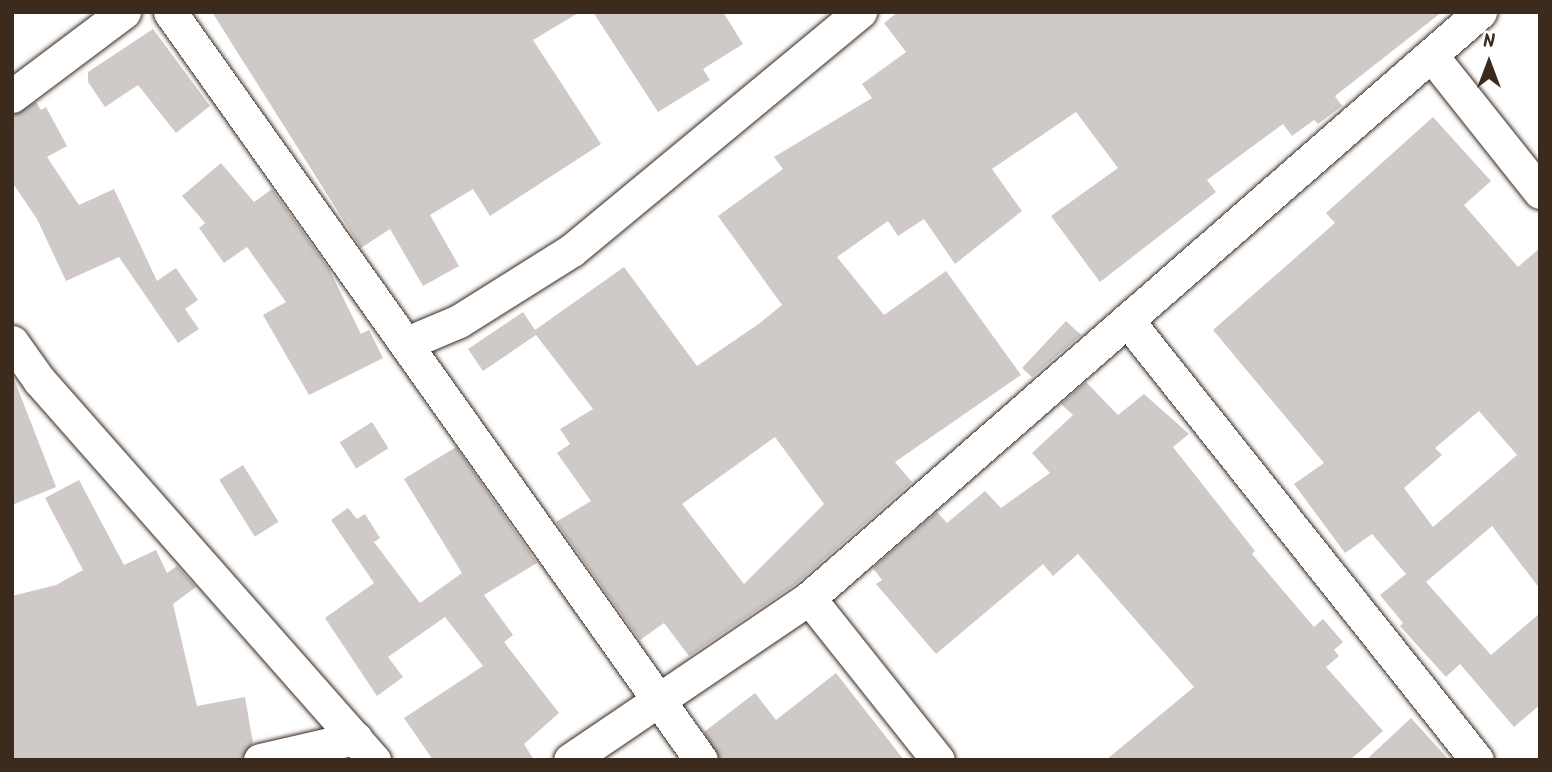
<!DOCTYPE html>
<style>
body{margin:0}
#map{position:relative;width:1552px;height:772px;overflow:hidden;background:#fff;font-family:Kalam,sans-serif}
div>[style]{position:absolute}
.building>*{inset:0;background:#cfcac7;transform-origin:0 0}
.roads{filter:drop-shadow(0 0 2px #3b2a1e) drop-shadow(0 0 2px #3b2a1e)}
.minor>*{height:33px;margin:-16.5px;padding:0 16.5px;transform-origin:16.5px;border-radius:16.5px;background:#fff}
span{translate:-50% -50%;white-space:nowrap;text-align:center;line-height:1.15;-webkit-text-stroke:5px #fff;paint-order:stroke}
.frame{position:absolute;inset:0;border:14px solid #3b2a1e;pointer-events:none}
.north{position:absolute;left:1454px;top:28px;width:70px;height:70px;-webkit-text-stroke:5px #fff;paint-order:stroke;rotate:0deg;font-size:19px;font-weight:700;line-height:28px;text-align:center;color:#3b2a1e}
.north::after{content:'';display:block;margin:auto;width:24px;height:32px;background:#3b2a1e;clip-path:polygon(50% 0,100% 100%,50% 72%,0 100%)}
</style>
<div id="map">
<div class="building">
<i style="clip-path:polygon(212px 12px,580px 12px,533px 40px,601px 144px,490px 216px,473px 189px,430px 215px,459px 266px,423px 286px,390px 229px,361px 248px)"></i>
<i style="clip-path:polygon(593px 12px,723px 12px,743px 44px,703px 69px,710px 80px,658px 112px)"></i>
<i style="clip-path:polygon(evenodd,898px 12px,1442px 12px,1335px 96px,1342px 106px,1318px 124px,1314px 120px,1292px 136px,1283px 124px,1207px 180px,1216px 192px,1100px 282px,1051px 216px,1118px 168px,1076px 112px,992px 169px,1022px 211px,955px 264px,924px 219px,898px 236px,888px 221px,837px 257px,884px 315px,946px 271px,1021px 375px,895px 462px,912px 482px,797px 583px,689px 656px,664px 623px,640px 640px,556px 522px,591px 501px,557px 453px,570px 444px,560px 429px,593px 409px,536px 335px,483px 371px,468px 349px,523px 312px,535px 330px,624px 267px,697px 366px,760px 323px,782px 305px,718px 216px,783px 169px,774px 157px,872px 98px,862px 84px,906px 52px,884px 23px,898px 12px,775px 437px,824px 504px,744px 584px,682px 504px,775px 437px)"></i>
<i style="clip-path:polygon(153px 29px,210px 106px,176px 133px,138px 85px,105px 107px,88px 82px,88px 72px)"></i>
<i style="clip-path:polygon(36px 102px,41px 110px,46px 107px,67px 146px,47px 157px,79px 205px,114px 189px,157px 281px,176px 268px,198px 300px,185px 309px,199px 329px,178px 343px,119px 257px,66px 281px,37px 219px,12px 182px,12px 115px)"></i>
<i style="clip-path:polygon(evenodd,1433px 117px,1491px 181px,1464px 205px,1518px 267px,1540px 248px,1540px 589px,1492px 526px,1426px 582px,1491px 655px,1540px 613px,1540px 705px,1514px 727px,1460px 664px,1446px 677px,1400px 626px,1403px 623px,1380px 595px,1406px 574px,1372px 534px,1345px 553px,1294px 484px,1324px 463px,1213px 330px,1335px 223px,1326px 213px,1433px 117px,1479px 411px,1517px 455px,1433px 527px,1404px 488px,1442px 455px,1435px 448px,1479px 411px)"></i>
<i style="clip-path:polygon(221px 163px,254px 202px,272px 189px,329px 269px,361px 334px,369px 330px,383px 358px,309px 395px,263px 315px,286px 302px,247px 247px,224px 263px,199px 228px,205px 223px,182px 196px)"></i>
<i style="clip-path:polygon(1066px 321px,1081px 335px,1032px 377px,1022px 368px)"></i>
<i style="clip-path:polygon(14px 379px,56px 487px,12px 505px,12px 380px)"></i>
<i style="clip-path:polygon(1086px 382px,1118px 415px,1144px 394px,1189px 434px,1173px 447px,1255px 551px,1252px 554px,1314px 627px,1323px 619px,1343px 642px,1334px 650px,1339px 656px,1326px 667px,1383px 731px,1350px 760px,1106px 760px,1194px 687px,1078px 554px,1053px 576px,1043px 564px,936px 654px,876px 584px,882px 580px,873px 568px,937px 512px,947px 523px,985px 491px,1001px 508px,1050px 473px,1032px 453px,1073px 415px,1061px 404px)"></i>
<i style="left:372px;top:422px;width:31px;height:38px;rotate:58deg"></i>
<i style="clip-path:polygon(456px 447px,537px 563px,484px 595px,513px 635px,504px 642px,559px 713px,524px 744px,534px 760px,433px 760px,404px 718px,483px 666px,445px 617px,388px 657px,403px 677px,377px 696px,325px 618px,374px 583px,331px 520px,348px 508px,357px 519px,365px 514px,380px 538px,374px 542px,420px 603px,462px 573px,404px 479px)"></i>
<i style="left:243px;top:465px;width:67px;height:28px;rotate:58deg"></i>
<i style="clip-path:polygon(79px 480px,124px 565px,156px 550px,167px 573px,177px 566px,196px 587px,173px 604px,197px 706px,245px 697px,253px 743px,241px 760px,12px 760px,12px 596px,56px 585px,83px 570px,45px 498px)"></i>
<i style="clip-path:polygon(836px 673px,904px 760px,720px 760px,704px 732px,755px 693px,776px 720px)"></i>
<i style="clip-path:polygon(1411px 718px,1449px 760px,1366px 760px)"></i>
</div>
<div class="roads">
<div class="minor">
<i style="left:170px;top:12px;width:917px;rotate:54.63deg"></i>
<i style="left:1431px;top:55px;width:175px;rotate:51.5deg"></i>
<i style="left:12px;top:96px;width:140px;rotate:-36.9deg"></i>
<i style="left:1127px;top:320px;width:562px;rotate:51.5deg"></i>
<i style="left:12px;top:342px;width:47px;rotate:54.6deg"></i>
<i style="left:39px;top:380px;width:507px;rotate:48.6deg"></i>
<i style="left:407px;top:343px;width:56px;rotate:-22.9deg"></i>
<i style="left:459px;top:321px;width:133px;rotate:-32.1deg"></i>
<i style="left:572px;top:250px;width:374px;rotate:-39.6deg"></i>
<i style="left:809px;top:598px;width:207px;rotate:51.5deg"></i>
<i style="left:260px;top:760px;width:98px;rotate:-13deg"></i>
<i style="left:570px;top:760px;width:289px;rotate:-34.1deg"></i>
<i style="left:809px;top:598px;width:891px;rotate:-41.13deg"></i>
</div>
</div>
<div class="frame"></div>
<div class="north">N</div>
</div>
